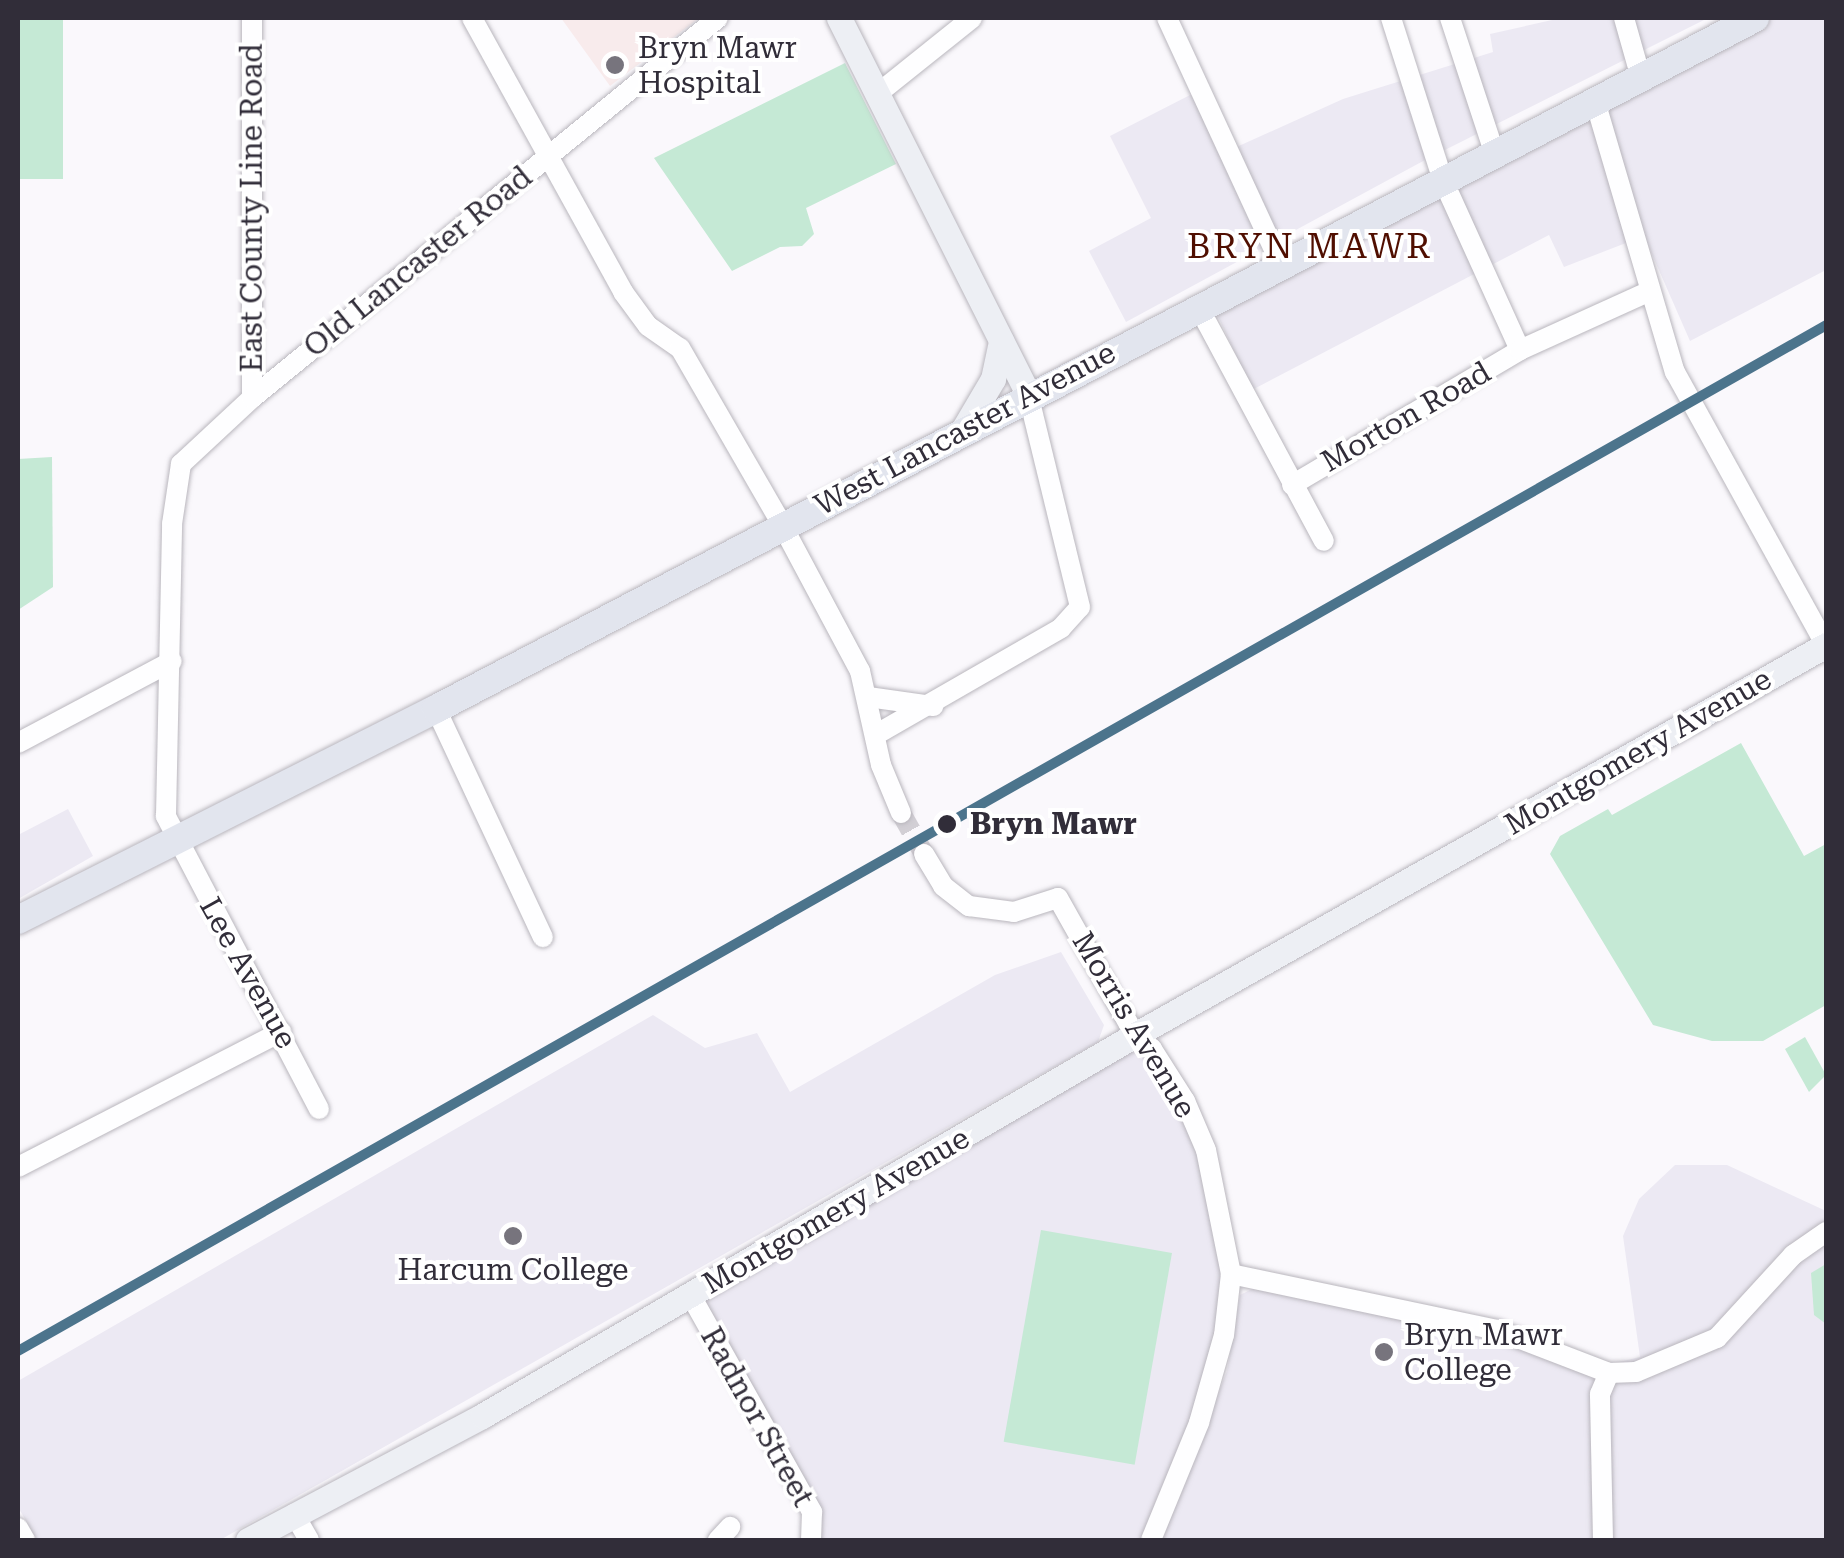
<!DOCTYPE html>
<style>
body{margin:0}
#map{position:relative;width:1844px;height:1558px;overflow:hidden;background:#faf8fc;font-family:"Roboto Serif",serif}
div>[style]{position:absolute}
.built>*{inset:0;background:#ece9f3}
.medical>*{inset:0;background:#f8ebec}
.green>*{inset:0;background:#c5e9d5;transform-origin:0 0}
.minor-tunnel>*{height:20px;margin-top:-10px;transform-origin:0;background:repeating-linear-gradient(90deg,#d2cfd5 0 20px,transparent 0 30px)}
.roads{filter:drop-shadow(0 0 2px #b9b6bd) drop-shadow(0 0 2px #b9b6bd)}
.minor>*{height:20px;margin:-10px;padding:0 10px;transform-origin:10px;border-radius:10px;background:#fefeff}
.major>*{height:25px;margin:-12.5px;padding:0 12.5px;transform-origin:12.5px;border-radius:12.5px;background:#edeff4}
.highway>*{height:28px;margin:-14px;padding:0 14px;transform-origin:14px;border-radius:14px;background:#e2e5ee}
.rail-1>*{height:10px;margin:-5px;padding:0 5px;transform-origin:5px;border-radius:5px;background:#4c748c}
.dots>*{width:28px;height:28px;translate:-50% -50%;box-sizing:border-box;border:5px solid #fff;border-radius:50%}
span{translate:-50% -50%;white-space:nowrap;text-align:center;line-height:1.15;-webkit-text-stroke:8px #fff;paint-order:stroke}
.poi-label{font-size:30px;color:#312d39}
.left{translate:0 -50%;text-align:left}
.street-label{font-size:30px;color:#312d39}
.stop-label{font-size:30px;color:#312d39;font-weight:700}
.quarter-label{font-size:35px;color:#500e00;letter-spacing:2.5px}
.frame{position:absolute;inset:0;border:20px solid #312d39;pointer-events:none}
</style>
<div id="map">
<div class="built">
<i style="clip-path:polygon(1561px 18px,1708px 18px,1425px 160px,1126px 322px,1089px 251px,1151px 218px,1110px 136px,1192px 94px,1221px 154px,1343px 99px,1493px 52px,1490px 34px)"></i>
<i style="clip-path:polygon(1772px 18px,1826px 18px,1826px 270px,1690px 341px,1644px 236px,1564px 267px,1549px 235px,1252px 390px,1216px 312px)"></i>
<i style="clip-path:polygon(68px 809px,93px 856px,18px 899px,18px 835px)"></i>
<i style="clip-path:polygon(1061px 952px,1104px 1025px,1098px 1042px,220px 1540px,37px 1540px,18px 1507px,18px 1381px,653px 1015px,705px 1048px,757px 1033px,790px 1092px,995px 975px)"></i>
<i style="clip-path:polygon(1135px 1035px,1185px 1101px,1231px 1274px,1224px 1335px,1151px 1540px,811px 1540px,813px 1529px,691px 1296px)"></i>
<i style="clip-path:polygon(1675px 1165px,1727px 1165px,1826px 1211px,1826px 1540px,1161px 1540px,1227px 1371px,1240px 1295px,1254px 1288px,1524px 1347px,1585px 1370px,1640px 1357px,1623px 1236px,1639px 1199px)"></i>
</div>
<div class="medical">
<i style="clip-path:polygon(561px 18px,699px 18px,610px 86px)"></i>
</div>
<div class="green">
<i style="left:18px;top:18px;width:45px;height:161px"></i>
<i style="clip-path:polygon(845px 63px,896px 164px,806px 208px,814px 234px,802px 246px,780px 247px,732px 271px,654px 158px)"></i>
<i style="clip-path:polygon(52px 457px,53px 587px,18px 610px,18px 459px)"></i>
<i style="clip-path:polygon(1741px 743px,1804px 856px,1826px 844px,1826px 1005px,1763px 1041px,1712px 1041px,1653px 1025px,1550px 854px,1560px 836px,1608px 809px,1612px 815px)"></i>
<i style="clip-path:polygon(1805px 1037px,1826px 1075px,1809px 1092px,1785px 1049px)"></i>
<i style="left:1041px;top:1230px;width:133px;height:215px;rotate:10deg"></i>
<i style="clip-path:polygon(1826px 1264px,1826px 1324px,1814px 1315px,1811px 1273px)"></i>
</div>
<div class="minor-tunnel">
<i style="left:901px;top:813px;width:47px;rotate:60.7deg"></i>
</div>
<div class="roads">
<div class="minor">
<i style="left:472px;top:18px;width:313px;rotate:61.1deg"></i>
<i style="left:623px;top:292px;width:42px;rotate:53.7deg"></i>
<i style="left:648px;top:326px;width:39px;rotate:35deg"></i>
<i style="left:680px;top:348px;width:204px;rotate:60deg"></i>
<i style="left:782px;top:525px;width:166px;rotate:61.9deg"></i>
<i style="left:860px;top:671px;width:96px;rotate:77.4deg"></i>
<i style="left:881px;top:765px;width:52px;rotate:67.4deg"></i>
<i style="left:1167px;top:18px;width:269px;rotate:65.2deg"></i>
<i style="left:1391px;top:18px;width:168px;rotate:72.3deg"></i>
<i style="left:1442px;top:178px;width:189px;rotate:65.6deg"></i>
<i style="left:1450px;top:18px;width:141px;rotate:71.8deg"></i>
<i style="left:1624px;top:18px;width:62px;rotate:74.2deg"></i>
<i style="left:876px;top:95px;width:123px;rotate:-38.7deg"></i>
<i style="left:1595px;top:101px;width:283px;rotate:73.6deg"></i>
<i style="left:1675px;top:372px;width:312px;rotate:61.1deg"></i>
<i style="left:1199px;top:308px;width:264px;rotate:61.8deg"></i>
<i style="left:252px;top:398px;width:380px;rotate:-90deg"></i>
<i style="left:1292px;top:485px;width:265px;rotate:-30.6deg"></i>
<i style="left:1520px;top:350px;width:141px;rotate:-24.4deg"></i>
<i style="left:868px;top:697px;width:66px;rotate:7.9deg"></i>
<i style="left:436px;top:709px;width:252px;rotate:64.9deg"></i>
<i style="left:877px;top:734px;width:212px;rotate:-29.9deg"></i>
<i style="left:1061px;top:628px;width:28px;rotate:-48deg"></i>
<i style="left:1080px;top:607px;width:219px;rotate:-103.7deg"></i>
<i style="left:18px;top:743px;width:174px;rotate:-28deg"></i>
<i style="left:924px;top:854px;width:37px;rotate:59deg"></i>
<i style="left:943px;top:886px;width:33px;rotate:38deg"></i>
<i style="left:969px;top:906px;width:45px;rotate:7.6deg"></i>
<i style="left:1014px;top:912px;width:46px;rotate:-17.7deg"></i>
<i style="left:1058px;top:898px;width:157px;rotate:60.7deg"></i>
<i style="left:1135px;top:1035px;width:22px;rotate:39deg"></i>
<i style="left:1152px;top:1049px;width:62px;rotate:57.6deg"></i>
<i style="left:1185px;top:1101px;width:53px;rotate:66.8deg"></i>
<i style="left:1206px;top:1150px;width:126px;rotate:78.6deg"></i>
<i style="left:1231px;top:1274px;width:61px;rotate:96.5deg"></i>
<i style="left:1224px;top:1335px;width:91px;rotate:105.9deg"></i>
<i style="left:1199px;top:1423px;width:126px;rotate:112.3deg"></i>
<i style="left:319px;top:1109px;width:331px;rotate:-117.6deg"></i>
<i style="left:166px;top:816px;width:292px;rotate:-88.8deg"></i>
<i style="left:172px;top:524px;width:61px;rotate:-81.5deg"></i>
<i style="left:181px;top:464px;width:97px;rotate:-42.9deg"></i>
<i style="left:252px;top:398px;width:601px;rotate:-39.2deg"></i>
<i style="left:18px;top:1167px;width:296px;rotate:-27.2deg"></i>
<i style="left:1231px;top:1274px;width:272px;rotate:11.9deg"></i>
<i style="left:1497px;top:1330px;width:120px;rotate:21deg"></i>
<i style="left:691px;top:1296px;width:248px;rotate:60.7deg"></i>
<i style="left:812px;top:1512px;width:28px;rotate:92deg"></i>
<i style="left:294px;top:1514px;width:30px;rotate:60deg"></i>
<i style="left:18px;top:1528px;width:14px;rotate:60deg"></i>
<i style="left:718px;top:1540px;width:18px;rotate:-47deg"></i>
<i style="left:1603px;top:1540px;width:146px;rotate:-91.2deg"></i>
<i style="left:1600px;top:1394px;width:23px;rotate:-67deg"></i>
<i style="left:1609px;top:1373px;width:27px;rotate:-2deg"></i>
<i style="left:1636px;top:1372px;width:88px;rotate:-22.8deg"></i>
<i style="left:1717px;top:1338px;width:113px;rotate:-47.5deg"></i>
<i style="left:1793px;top:1255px;width:40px;rotate:-34.9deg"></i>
</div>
<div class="major">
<i style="left:839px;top:18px;width:421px;rotate:63.3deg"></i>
<i style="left:964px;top:428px;width:57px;rotate:-59.4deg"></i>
<i style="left:993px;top:379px;width:39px;rotate:-78deg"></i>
<i style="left:248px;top:1540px;width:265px;rotate:-27.9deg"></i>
<i style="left:482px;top:1416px;width:756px;rotate:-30.26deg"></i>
<i style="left:1135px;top:1035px;width:793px;rotate:-29.44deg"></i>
</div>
<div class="highway">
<i style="left:18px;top:920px;width:468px;rotate:-26.8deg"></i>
<i style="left:436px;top:709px;width:1489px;rotate:-27.65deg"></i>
</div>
</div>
<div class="rail-1">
<i style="left:18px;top:1351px;width:2079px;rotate:-29.57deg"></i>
</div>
<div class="dots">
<i style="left:615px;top:65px;background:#77747d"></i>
<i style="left:947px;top:824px;background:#312d39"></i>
<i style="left:513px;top:1236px;background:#77747d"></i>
<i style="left:1384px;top:1352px;background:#77747d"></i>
</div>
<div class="poi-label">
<span class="left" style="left:638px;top:65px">Bryn Mawr<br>Hospital</span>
<span style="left:513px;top:1270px">Harcum College</span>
<span class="left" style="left:1404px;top:1352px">Bryn Mawr<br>College</span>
</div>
<div class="street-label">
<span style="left:252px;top:208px;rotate:-90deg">East County Line Road</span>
<span style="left:418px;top:262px;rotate:-39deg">Old Lancaster Road</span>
<span style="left:1406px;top:417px;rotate:-30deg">Morton Road</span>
<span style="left:965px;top:429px;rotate:-28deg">West Lancaster Avenue</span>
<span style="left:1638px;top:752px;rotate:-30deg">Montgomery Avenue</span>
<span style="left:248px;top:973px;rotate:61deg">Lee Avenue</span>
<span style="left:1134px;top:1025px;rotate:59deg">Morris Avenue</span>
<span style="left:836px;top:1211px;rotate:-30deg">Montgomery Avenue</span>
<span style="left:757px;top:1417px;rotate:61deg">Radnor Street</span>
</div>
<div class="stop-label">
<span class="left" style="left:970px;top:824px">Bryn Mawr</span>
</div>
<div class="quarter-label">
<span style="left:1310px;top:247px">BRYN MAWR</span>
</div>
<div class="frame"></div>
</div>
